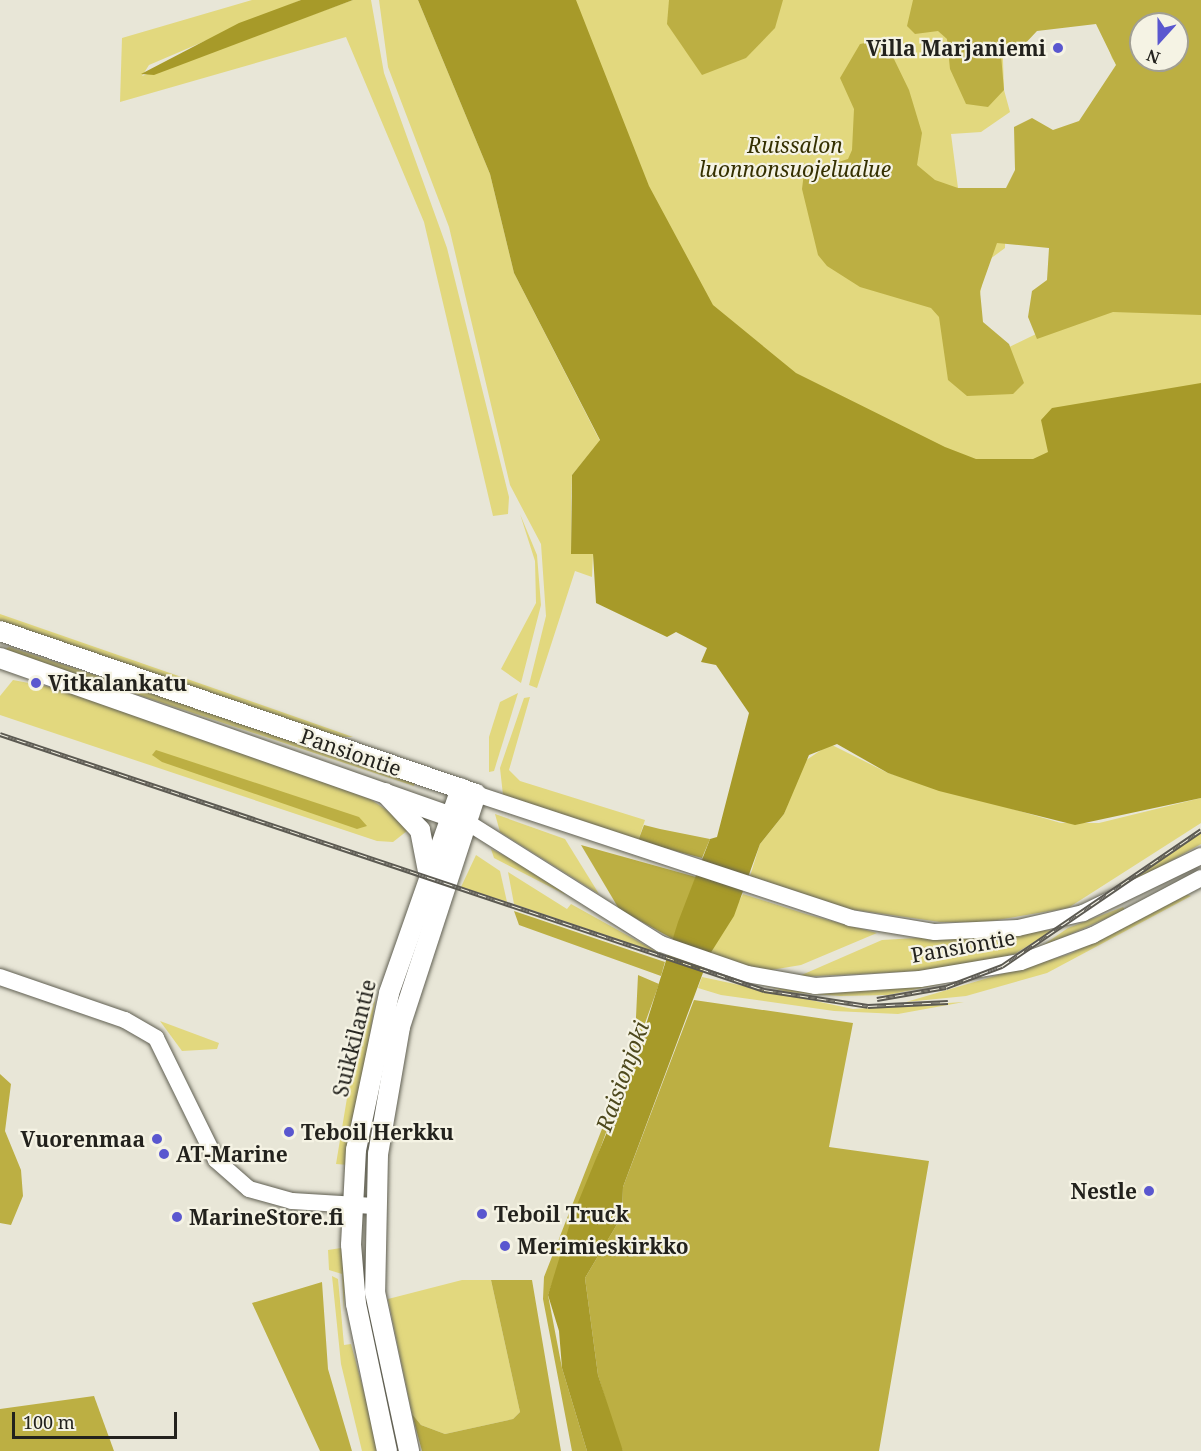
<!DOCTYPE html>
<style>
body{margin:0}
#map{position:relative;width:1201px;height:1451px;overflow:hidden;background:#e8e6d7;font-family:"Noto Serif",serif}
div>[style]{position:absolute}
.green>*{inset:0;background:#e2d87e}
.forest>*{inset:0;background:#bcaf43}
.water>*{inset:0;background:#a79a29}
.roads{filter:drop-shadow(0 0 2px #605f52) drop-shadow(0 0 2px #605f52)}
.tertiary>*{height:16px;margin:-8px;padding:0 8px;transform-origin:8px;border-radius:8px;background:#fff}
.primary>*{height:20px;margin:-10px;padding:0 10px;transform-origin:10px;border-radius:10px;background:#fff}
.rail>*{height:5px;margin-top:-2.5px;transform-origin:0;background:repeating-linear-gradient(90deg,#f5f3e4 0 9px,#5c5a52 0 18px);box-sizing:border-box;border-block:2px solid #5c5a52}
.dots>*{width:16px;height:16px;translate:-50% -50%;box-sizing:border-box;border:3px solid #f5f3e4;border-radius:50%}
span{translate:-50% -50%;white-space:nowrap;text-align:center;line-height:1.15;-webkit-text-stroke:4.5px #f5f3e4;paint-order:stroke}
.poi-label{font-size:21px;color:#23221d;font-weight:700}
.right{translate:-100% -50%;text-align:right}
.left{translate:0 -50%;text-align:left}
.park-label{font-size:21px;color:#353001;font-style:italic}
.street-label{font-size:21px;color:#23221d}
.water-label{font-size:22px;color:#4e491d;font-style:italic}
.north{position:absolute;left:1129px;top:12px;width:60px;height:60px;box-sizing:border-box;background:#f5f3e4;border:2px solid #a19f94;border-radius:50%;rotate:201deg;font-size:16px;font-weight:700;line-height:24px;text-align:center;color:#23221d}
.north::after{content:'';display:block;margin:auto;width:21px;height:27px;background:#5a57cf;clip-path:polygon(50% 0,100% 100%,50% 72%,0 100%)}
.scale{position:absolute;left:12px;top:1412px;width:165px;height:27px;box-sizing:border-box;border:3px solid #23221d;border-top:0;padding-left:8px;font-size:18px;line-height:21px;white-space:nowrap;color:#23221d;-webkit-text-stroke:4px #f5f3e4;paint-order:stroke}
</style>
<div id="map">
<div class="green">
<i style="clip-path:polygon(252px 0,301px 0,149px 65px,142px 76px,353px 0,371px 0,384px 73px,447px 248px,509px 497px,508px 514px,493px 516px,424px 222px,346px 37px,120px 102px,122px 38px)"></i>
<i style="clip-path:polygon(379px 0,418px 0,490px 174px,514px 273px,600px 441px,572px 475px,571px 497px,571px 554px,593px 554px,592px 577px,575px 571px,537px 688px,529px 685px,546px 616px,541px 544px,510px 485px,449px 227px,388px 67px)"></i>
<i style="clip-path:polygon(evenodd,561px 0,1001px 0,1004px 90px,1010px 112px,981px 132px,951px 134px,958px 188px,1006px 188px,1005px 248px,986px 262px,974px 327px,1003px 350px,1067px 319px,1152px 116px,1112px 58px,1103px 32px,1077px 0,1201px 0,1201px 469px,1048px 509px,707px 351px,561px 0,1141px 24px,1177px 24px,1177px 60px,1141px 60px,1141px 24px)"></i>
<i style="clip-path:polygon(520px 514px,537px 555px,541px 605px,521px 683px,501px 669px,536px 603px,535px 561px)"></i>
<i style="clip-path:polygon(0 614px,216px 689px,353px 737px,330px 737px,0 624px)"></i>
<i style="clip-path:polygon(9px 647px,415px 780px,414px 786px,3px 650px)"></i>
<i style="clip-path:polygon(13px 680px,76px 692px,370px 799px,412px 827px,393px 842px,377px 841px,0 715px,0 696px)"></i>
<i style="clip-path:polygon(518px 693px,494px 771px,489px 772px,489px 737px,500px 702px)"></i>
<i style="clip-path:polygon(530px 697px,509px 770px,520px 781px,645px 820px,638px 841px,503px 795px,500px 768px,524px 698px)"></i>
<i style="clip-path:polygon(830px 744px,888px 773px,1061px 823px,1099px 823px,1201px 798px,1201px 823px,1068px 908px,985px 922px,940px 922px,849px 909px,750px 876px,760px 844px,784px 814px,802px 763px)"></i>
<i style="clip-path:polygon(495px 814px,565px 839px,599px 894px,500px 832px)"></i>
<i style="clip-path:polygon(1201px 833px,1201px 844px,1117px 891px,1152px 864px)"></i>
<i style="clip-path:polygon(491px 849px,545px 875px,566px 895px,494px 858px)"></i>
<i style="clip-path:polygon(476px 855px,500px 871px,507px 902px,461px 887px)"></i>
<i style="clip-path:polygon(508px 872px,567px 909px,571px 904px,661px 954px,514px 904px)"></i>
<i style="clip-path:polygon(743px 894px,809px 915px,877px 933px,801px 965px,765px 971px,747px 967px,710px 954px)"></i>
<i style="clip-path:polygon(1185px 894px,1191px 896px,1047px 973px,966px 996px,906px 1002px,1070px 954px)"></i>
<i style="clip-path:polygon(1123px 907px,1125px 910px,1039px 948px,1068px 928px)"></i>
<i style="clip-path:polygon(1053px 930px,1015px 954px,994px 959px,919px 971px,797px 977px,882px 940px)"></i>
<i style="clip-path:polygon(705px 969px,774px 988px,823px 993px,964px 979px,888px 995px,840px 996px,787px 992px)"></i>
<i style="clip-path:polygon(702px 977px,853px 1009px,964px 1002px,898px 1014px,834px 1011px,721px 995px,698px 988px)"></i>
<i style="clip-path:polygon(376px 996px,349px 1165px,336px 1164px,350px 1080px)"></i>
<i style="clip-path:polygon(160px 1021px,219px 1043px,217px 1049px,182px 1051px)"></i>
<i style="clip-path:polygon(341px 1248px,345px 1254px,344px 1313px,342px 1274px,329px 1270px,328px 1250px)"></i>
<i style="clip-path:polygon(332px 1276px,338px 1279px,344px 1345px,351px 1344px,380px 1451px,362px 1451px,341px 1364px)"></i>
<i style="clip-path:polygon(462px 1280px,491px 1280px,520px 1412px,513px 1419px,445px 1434px,421px 1425px,412px 1414px,388px 1299px)"></i>
</div>
<div class="forest">
<i style="clip-path:polygon(669px 0,783px 0,775px 28px,746px 58px,702px 75px,667px 24px)"></i>
<i style="clip-path:polygon(evenodd,913px 0,1201px 0,1201px 315px,1113px 312px,1037px 339px,1028px 317px,1032px 291px,1047px 280px,1049px 248px,997px 243px,980px 291px,983px 322px,1009px 344px,1024px 383px,1013px 394px,967px 396px,948px 380px,939px 317px,931px 308px,860px 287px,827px 266px,818px 255px,802px 189px,804px 173px,848px 159px,852px 150px,854px 109px,840px 78px,860px 44px,875px 41px,893px 57px,909px 90px,922px 133px,917px 165px,935px 180px,958px 188px,1006px 188px,1015px 170px,1014px 127px,1032px 118px,1053px 130px,1079px 121px,1116px 65px,1096px 24px,1037px 31px,1021px 48px,1000px 43px,1004px 90px,988px 107px,966px 104px,950px 69px,947px 39px,938px 31px,915px 34px,907px 26px,913px 0,1141px 24px,1177px 24px,1177px 60px,1141px 60px,1141px 24px)"></i>
<i style="clip-path:polygon(156px 750px,359px 817px,367px 826px,357px 829px,162px 762px,152px 755px)"></i>
<i style="clip-path:polygon(644px 825px,660px 829px,710px 839px,702px 858px,638px 841px)"></i>
<i style="clip-path:polygon(581px 845px,696px 877px,673px 939px,619px 909px)"></i>
<i style="clip-path:polygon(514px 911px,659px 960px,665px 962px,661px 976px,519px 925px)"></i>
<i style="clip-path:polygon(638px 975px,659px 984px,548px 1295px,562px 1368px,587px 1451px,572px 1451px,543px 1299px,544px 1277px,627px 1065px,635px 1038px)"></i>
<i style="clip-path:polygon(694px 1000px,853px 1023px,829px 1147px,929px 1161px,879px 1451px,623px 1451px,618px 1441px,598px 1375px,585px 1278px,622px 1216px,623px 1187px)"></i>
<i style="clip-path:polygon(0 1074px,11px 1084px,5px 1131px,21px 1170px,23px 1196px,11px 1225px,0 1223px)"></i>
<i style="clip-path:polygon(491px 1280px,532px 1280px,561px 1451px,422px 1451px,412px 1414px,421px 1425px,445px 1434px,513px 1419px,520px 1412px)"></i>
<i style="clip-path:polygon(322px 1282px,328px 1369px,352px 1451px,320px 1451px,252px 1303px)"></i>
<i style="clip-path:polygon(94px 1396px,114px 1451px,0 1451px,0 1409px)"></i>
</div>
<div class="water">
<i style="clip-path:polygon(301px 0,353px 0,154px 75px,141px 74px,239px 23px)"></i>
<i style="clip-path:polygon(418px 0,576px 0,649px 186px,713px 305px,796px 373px,945px 447px,976px 459px,1033px 459px,1048px 452px,1041px 420px,1052px 408px,1201px 383px,1201px 798px,1075px 825px,939px 791px,888px 773px,837px 744px,809px 755px,784px 814px,760px 844px,734px 916px,710px 954px,623px 1187px,622px 1216px,585px 1278px,598px 1375px,623px 1451px,587px 1451px,562px 1368px,559px 1331px,548px 1295px,572px 1217px,630px 1076px,678px 922px,710px 839px,717px 837px,749px 713px,716px 665px,701px 662px,707px 648px,676px 632px,667px 637px,596px 603px,593px 554px,571px 554px,572px 475px,600px 440px,514px 273px,490px 174px)"></i>
</div>
<div class="roads">
<div class="tertiary">
<i style="left:476px;top:794px;width:394px;rotate:18.3deg"></i>
<i style="left:850px;top:918px;width:86px;rotate:9.4deg"></i>
<i style="left:935px;top:932px;width:83px;rotate:-2.8deg"></i>
<i style="left:1018px;top:928px;width:67px;rotate:-13deg"></i>
<i style="left:1083px;top:913px;width:131px;rotate:-25.8deg"></i>
<i style="left:467px;top:822px;width:229px;rotate:32.2deg"></i>
<i style="left:661px;top:944px;width:91px;rotate:19.2deg"></i>
<i style="left:747px;top:974px;width:69px;rotate:10deg"></i>
<i style="left:815px;top:986px;width:105px;rotate:-3.8deg"></i>
<i style="left:920px;top:979px;width:102px;rotate:-9.6deg"></i>
<i style="left:1021px;top:962px;width:77px;rotate:-20.6deg"></i>
<i style="left:1093px;top:935px;width:122px;rotate:-27.8deg"></i>
<i style="left:0;top:977px;width:132px;rotate:19deg"></i>
<i style="left:125px;top:1020px;width:36px;rotate:30deg"></i>
<i style="left:156px;top:1038px;width:136px;rotate:63.8deg"></i>
<i style="left:216px;top:1160px;width:44px;rotate:41.3deg"></i>
<i style="left:249px;top:1189px;width:45px;rotate:15.6deg"></i>
<i style="left:292px;top:1201px;width:82px;rotate:3.5deg"></i>
</div>
<div class="primary">
<i style="left:0;top:631px;width:503px;rotate:18.9deg"></i>
<i style="left:476px;top:794px;width:245px;rotate:108.1deg"></i>
<i style="left:400px;top:1027px;width:129px;rotate:99.8deg"></i>
<i style="left:378px;top:1154px;width:138px;rotate:91.2deg"></i>
<i style="left:375px;top:1292px;width:163px;rotate:77.9deg"></i>
<i style="left:0;top:658px;width:489px;rotate:19.4deg"></i>
<i style="left:385px;top:793px;width:51px;rotate:46.6deg"></i>
<i style="left:420px;top:830px;width:42px;rotate:79deg"></i>
<i style="left:387px;top:1451px;width:150px;rotate:-101.9deg"></i>
<i style="left:356px;top:1304px;width:59px;rotate:-94.8deg"></i>
<i style="left:351px;top:1245px;width:95px;rotate:-87deg"></i>
<i style="left:356px;top:1150px;width:160px;rotate:-78.1deg"></i>
<i style="left:389px;top:993px;width:217px;rotate:-70.6deg"></i>
</div>
</div>
<div class="rail">
<i style="left:0;top:734px;width:806px;rotate:18.52deg"></i>
<i style="left:764px;top:990px;width:105px;rotate:8.7deg"></i>
<i style="left:868px;top:1006px;width:80px;rotate:-2.9deg"></i>
<i style="left:877px;top:999px;width:70px;rotate:-9.9deg"></i>
<i style="left:946px;top:987px;width:60px;rotate:-20.6deg"></i>
<i style="left:1002px;top:966px;width:241px;rotate:-34.3deg"></i>
</div>
<div class="dots">
<i style="left:1058px;top:48px;background:#5a57cf"></i>
<i style="left:36px;top:683px;background:#5a57cf"></i>
<i style="left:289px;top:1132px;background:#5a57cf"></i>
<i style="left:157px;top:1139px;background:#5a57cf"></i>
<i style="left:164px;top:1154px;background:#5a57cf"></i>
<i style="left:1149px;top:1191px;background:#5a57cf"></i>
<i style="left:482px;top:1214px;background:#5a57cf"></i>
<i style="left:177px;top:1217px;background:#5a57cf"></i>
<i style="left:505px;top:1246px;background:#5a57cf"></i>
</div>
<div class="poi-label">
<span class="right" style="left:1046px;top:48px">Villa Marjaniemi</span>
<span class="left" style="left:48px;top:683px">Vitkalankatu</span>
<span class="left" style="left:301px;top:1132px">Teboil Herkku</span>
<span class="right" style="left:145px;top:1139px">Vuorenmaa</span>
<span class="left" style="left:176px;top:1154px">AT-Marine</span>
<span class="right" style="left:1137px;top:1191px">Nestle</span>
<span class="left" style="left:494px;top:1214px">Teboil Truck</span>
<span class="left" style="left:189px;top:1217px">MarineStore.fi</span>
<span class="left" style="left:517px;top:1246px">Merimieskirkko</span>
</div>
<div class="park-label">
<span style="left:795px;top:157px">Ruissalon<br>luonnonsuojelualue</span>
</div>
<div class="street-label">
<span style="left:351px;top:752px;rotate:19deg">Pansiontie</span>
<span style="left:963px;top:946px;rotate:-10deg">Pansiontie</span>
<span style="left:354px;top:1038px;rotate:-76deg">Suikkilantie</span>
</div>
<div class="water-label">
<span style="left:622px;top:1076px;rotate:-70deg">Raisionjoki</span>
</div>
<div class="north">N</div>
<div class="scale">100 m</div>
</div>
